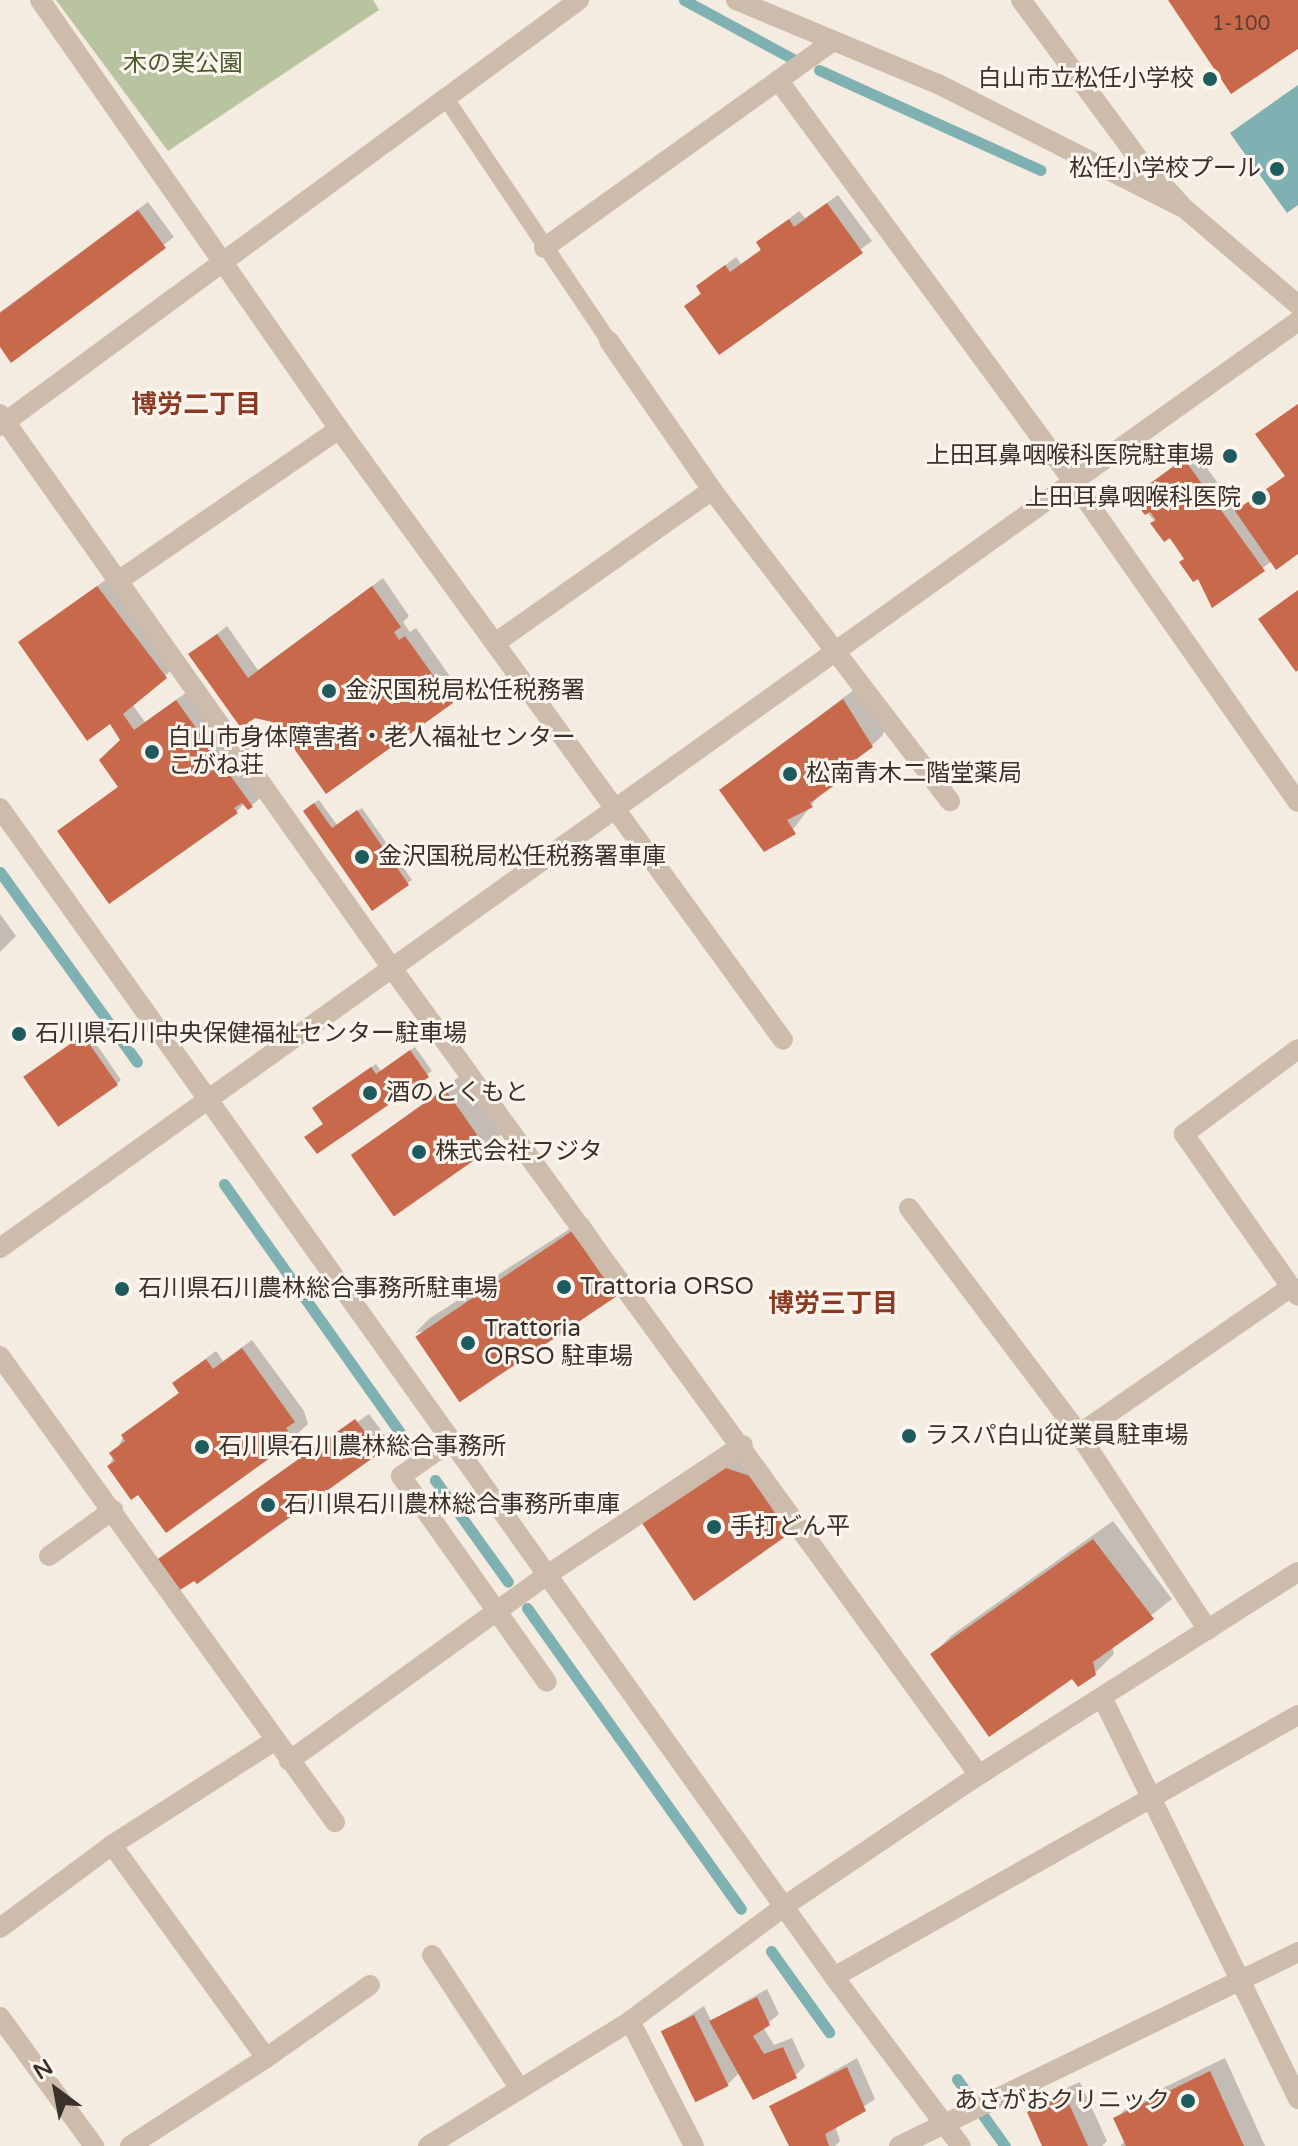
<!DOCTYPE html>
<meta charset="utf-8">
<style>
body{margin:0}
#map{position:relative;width:1298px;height:2146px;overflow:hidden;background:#f4ebe1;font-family:"Varela Round","Noto Sans JP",sans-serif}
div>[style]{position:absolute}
.green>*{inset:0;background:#b8c4a0}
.water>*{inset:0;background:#7fb0b2}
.shadow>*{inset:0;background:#0003}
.stream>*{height:11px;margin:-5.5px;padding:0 5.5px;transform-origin:5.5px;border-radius:5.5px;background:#7fb0b2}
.building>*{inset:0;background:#c8694b;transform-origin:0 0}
.service>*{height:16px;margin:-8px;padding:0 8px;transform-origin:8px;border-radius:8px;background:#cdbbac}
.minor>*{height:20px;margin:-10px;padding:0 10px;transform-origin:10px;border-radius:10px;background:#cdbbac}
.tertiary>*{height:20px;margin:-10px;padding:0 10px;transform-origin:10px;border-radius:10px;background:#cdbbac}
.dots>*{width:22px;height:22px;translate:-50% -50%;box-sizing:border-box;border:4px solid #fbf5ee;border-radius:50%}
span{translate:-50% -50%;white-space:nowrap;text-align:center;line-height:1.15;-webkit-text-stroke:6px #fbf5ee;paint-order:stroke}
.number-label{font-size:20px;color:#5e3e33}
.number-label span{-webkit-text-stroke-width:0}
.park-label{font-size:24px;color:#4a5a2e}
.poi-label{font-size:24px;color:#3b302b}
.right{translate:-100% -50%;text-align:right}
.left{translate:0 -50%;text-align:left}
.neighbourhood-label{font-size:26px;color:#8c3b22;font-weight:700}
.north{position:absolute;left:16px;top:2050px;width:80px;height:80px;-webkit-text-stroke:6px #fbf5ee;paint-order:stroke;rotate:328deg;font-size:22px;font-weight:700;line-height:32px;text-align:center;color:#3b302b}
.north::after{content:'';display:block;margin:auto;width:28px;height:36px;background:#3b302b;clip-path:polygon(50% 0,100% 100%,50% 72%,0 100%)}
</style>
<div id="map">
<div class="green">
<i style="clip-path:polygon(56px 0,373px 0,379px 10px,168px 151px)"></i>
</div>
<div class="water">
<i style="clip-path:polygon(1298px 85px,1298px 205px,1287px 213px,1230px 133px)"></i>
</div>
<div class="shadow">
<i style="clip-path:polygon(838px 195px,872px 241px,720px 352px,687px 306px,702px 292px,698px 286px,736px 257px,741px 264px,763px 248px,758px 243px,799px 211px,805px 218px)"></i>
<i style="clip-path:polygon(148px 202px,174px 237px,12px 360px,0 345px,0 312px)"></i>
<i style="clip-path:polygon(1298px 404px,1298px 553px,1272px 561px,1213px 605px,1186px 558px,1134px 497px,1194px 450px,1238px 511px,1286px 475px,1258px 434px)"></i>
<i style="clip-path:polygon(108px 578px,175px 667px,132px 704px,145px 722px,187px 692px,262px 796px,249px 808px,245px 803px,236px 812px,60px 831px,119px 786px,123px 740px,110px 721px,21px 643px)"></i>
<i style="clip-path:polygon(383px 578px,409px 616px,403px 622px,410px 632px,416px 628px,461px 692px,452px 702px,277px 721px,191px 655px,227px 626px,258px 670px)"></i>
<i style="clip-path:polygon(859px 686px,887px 725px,882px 736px,820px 794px,794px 828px,765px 849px,721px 790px)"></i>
<i style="clip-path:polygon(319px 800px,337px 825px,362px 808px,412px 880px,372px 908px,309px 806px)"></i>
<i style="clip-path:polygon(0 914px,16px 936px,0 952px)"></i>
<i style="clip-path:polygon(88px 1032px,121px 1080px,117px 1084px,30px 1073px)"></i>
<i style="clip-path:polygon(415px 1047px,432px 1071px,317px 1152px,325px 1124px,318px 1104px,376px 1064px,381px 1071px)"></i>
<i style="clip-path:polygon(460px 1076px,501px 1134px,487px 1149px,353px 1155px)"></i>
<i style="clip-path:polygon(587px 1218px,629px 1280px,615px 1295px,415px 1333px,430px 1318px)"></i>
<i style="clip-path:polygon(252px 1340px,304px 1411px,308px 1424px,293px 1438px,139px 1492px,109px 1466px,124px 1435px,181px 1392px,175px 1383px,185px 1374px,216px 1351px,223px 1361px)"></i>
<i style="clip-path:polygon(369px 1414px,389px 1441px,380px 1451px,165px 1555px)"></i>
<i style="clip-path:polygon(736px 1453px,764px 1462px,802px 1518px,787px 1533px,642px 1521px)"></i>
<i style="clip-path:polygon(1113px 1521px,1172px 1599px,1112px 1646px,1114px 1654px,1095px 1673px,1072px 1676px,933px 1654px,952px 1635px)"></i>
<i style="clip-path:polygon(767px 1989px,779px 2014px,763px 2027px,774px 2045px,792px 2038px,805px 2066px,795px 2076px,740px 2072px,728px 2084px,664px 2032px,704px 2006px,711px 2021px)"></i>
<i style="clip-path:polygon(857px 2058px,875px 2099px,835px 2126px,840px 2141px,835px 2146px,791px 2146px,771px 2107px)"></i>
<i style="clip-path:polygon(1225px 2058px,1265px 2146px,1120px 2146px,1126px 2140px,1116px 2119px,1130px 2104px)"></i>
<i style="clip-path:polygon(1080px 2082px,1107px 2141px,1102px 2146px,1045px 2146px,1029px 2112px,1044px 2098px)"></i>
</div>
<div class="stream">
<i style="left:684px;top:0;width:124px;rotate:28.4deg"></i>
<i style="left:819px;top:70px;width:243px;rotate:24.3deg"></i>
<i style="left:0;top:872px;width:234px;rotate:54.2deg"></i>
<i style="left:224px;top:1184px;width:329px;rotate:54.7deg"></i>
<i style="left:435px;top:1480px;width:125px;rotate:54.4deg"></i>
<i style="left:527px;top:1608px;width:369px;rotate:54.6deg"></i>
<i style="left:771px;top:1951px;width:100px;rotate:54.4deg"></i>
<i style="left:957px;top:2079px;width:82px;rotate:54.4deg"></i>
</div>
<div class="building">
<i style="clip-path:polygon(1168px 0,1298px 0,1298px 49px,1231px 94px)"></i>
<i style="clip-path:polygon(827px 203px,863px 253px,719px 355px,684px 306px,701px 294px,696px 286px,725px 265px,730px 272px,761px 250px,756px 242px,789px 219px,794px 227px)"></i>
<i style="clip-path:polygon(138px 210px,166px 248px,11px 363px,0 347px,0 313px)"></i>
<i style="clip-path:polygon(1298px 404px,1298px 554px,1276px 570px,1235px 511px,1285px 476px,1255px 434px)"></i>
<i style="clip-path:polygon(1184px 459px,1265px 571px,1212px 608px,1198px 579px,1193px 582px,1179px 562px,1184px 559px,1170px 538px,1164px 542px,1150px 523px,1156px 520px,1150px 512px,1145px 515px,1131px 497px)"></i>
<i style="clip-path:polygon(97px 586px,167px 678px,123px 714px,134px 730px,176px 700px,253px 807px,248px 810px,242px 803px,234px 808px,238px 813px,109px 904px,57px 831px,118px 787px,99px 760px,120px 740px,110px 724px,87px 741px,18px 642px)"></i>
<i style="clip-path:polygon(372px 586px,401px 627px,394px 632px,399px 640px,405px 636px,453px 703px,326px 794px,276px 723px,255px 718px,241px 728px,188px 654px,217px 634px,248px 678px)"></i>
<i style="clip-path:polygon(1298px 590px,1298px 670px,1296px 672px,1258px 619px)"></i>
<i style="clip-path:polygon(843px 699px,873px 747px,838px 772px,843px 779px,810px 803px,813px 807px,787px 820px,796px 834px,764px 852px,719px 790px)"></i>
<i style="clip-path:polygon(314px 803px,332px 828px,357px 810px,409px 885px,372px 911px,303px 811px)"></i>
<i style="left:83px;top:1035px;width:61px;height:73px;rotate:55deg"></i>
<i style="clip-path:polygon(410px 1050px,429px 1077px,317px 1154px,304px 1137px,323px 1124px,312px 1108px,371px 1067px,376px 1074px)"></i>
<i style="left:445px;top:1089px;width:75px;height:115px;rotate:55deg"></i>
<i style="left:572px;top:1231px;width:79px;height:189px;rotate:56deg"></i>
<i style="clip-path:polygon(242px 1348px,295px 1422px,286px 1428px,295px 1440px,166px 1533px,138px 1495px,131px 1500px,107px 1466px,115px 1461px,109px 1453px,125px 1441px,121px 1435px,179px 1393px,172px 1383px,206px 1359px,213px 1369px)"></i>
<i style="clip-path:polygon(355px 1419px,381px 1452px,197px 1584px,194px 1581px,180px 1590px,158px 1559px)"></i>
<i style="clip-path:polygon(720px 1466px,750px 1476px,789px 1534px,694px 1601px,640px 1520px)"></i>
<i style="clip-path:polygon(1093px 1539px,1154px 1619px,1093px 1662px,1096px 1675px,1078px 1687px,1072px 1679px,989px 1737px,930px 1654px)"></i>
<i style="clip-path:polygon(757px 1997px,770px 2025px,753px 2036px,764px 2054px,783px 2047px,797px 2078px,753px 2100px,709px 2021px)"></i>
<i style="left:694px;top:2015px;width:79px;height:37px;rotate:64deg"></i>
<i style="clip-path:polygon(847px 2067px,866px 2111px,825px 2134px,829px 2146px,789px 2146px,769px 2106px)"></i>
<i style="clip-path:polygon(1210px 2071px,1244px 2146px,1126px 2146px,1113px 2118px)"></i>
<i style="clip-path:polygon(1065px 2095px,1088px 2146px,1042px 2146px,1027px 2112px)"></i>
</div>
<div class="service">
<i style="left:447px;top:100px;width:290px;rotate:56.1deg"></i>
</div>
<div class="minor">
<i style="left:40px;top:0;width:523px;rotate:55.12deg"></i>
<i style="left:339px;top:429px;width:755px;rotate:53.99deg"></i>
<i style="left:736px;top:0;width:219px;rotate:22.6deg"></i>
<i style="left:938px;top:84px;width:273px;rotate:26.8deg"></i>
<i style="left:778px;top:80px;width:501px;rotate:53.68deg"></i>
<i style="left:1075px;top:484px;width:388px;rotate:55deg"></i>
<i style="left:544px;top:248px;width:355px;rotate:-35.6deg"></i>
<i style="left:609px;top:341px;width:181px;rotate:55.3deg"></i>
<i style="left:712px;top:490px;width:392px;rotate:52.6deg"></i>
<i style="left:0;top:414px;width:682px;rotate:54.73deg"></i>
<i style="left:394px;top:971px;width:994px;rotate:53.96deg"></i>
<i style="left:0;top:426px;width:719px;rotate:-36.34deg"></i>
<i style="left:118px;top:581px;width:268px;rotate:-34.5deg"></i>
<i style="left:498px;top:641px;width:262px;rotate:-35.2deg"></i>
<i style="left:909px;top:1208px;width:283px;rotate:53deg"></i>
<i style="left:1291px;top:1287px;width:187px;rotate:-125deg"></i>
<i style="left:1184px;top:1134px;width:142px;rotate:-36.7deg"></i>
<i style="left:0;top:1356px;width:574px;rotate:54.29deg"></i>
<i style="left:451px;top:1441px;width:61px;rotate:145deg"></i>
<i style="left:401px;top:1476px;width:252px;rotate:54.7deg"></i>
<i style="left:49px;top:1556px;width:79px;rotate:-35.7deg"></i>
<i style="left:1208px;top:1630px;width:235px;rotate:-123.4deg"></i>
<i style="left:1079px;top:1434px;width:258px;rotate:-34.7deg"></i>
<i style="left:1291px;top:1287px;width:11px;rotate:52deg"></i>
<i style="left:1103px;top:1699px;width:445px;rotate:64deg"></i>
<i style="left:289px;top:1761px;width:318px;rotate:-35.8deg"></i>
<i style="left:547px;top:1575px;width:235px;rotate:-33.6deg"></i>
<i style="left:112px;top:1845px;width:263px;rotate:54.1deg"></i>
<i style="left:266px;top:2058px;width:162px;rotate:147.1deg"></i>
<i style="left:0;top:1928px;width:139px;rotate:-36.5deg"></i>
<i style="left:112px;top:1845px;width:193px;rotate:-32.7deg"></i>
<i style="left:432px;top:1955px;width:160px;rotate:56.7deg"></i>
<i style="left:834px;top:1977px;width:533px;rotate:-29.45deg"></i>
<i style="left:0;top:2017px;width:160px;rotate:53.9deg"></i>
<i style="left:630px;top:2021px;width:140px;rotate:62.9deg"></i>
<i style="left:266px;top:2058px;width:127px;rotate:-35.1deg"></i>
<i style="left:428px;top:2146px;width:238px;rotate:-31.7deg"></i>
<i style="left:630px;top:2021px;width:194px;rotate:-36.6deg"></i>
<i style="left:786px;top:1905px;width:233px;rotate:-34deg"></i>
<i style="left:979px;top:1775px;width:378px;rotate:-32.5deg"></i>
<i style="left:899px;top:2146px;width:444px;rotate:-25.9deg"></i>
</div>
<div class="tertiary">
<i style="left:1021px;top:0;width:195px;rotate:53.5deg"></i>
<i style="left:1137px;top:157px;width:69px;rotate:47.3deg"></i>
<i style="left:1184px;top:208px;width:150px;rotate:40.4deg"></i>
<i style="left:0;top:808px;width:1436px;rotate:54.49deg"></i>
<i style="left:834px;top:1977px;width:211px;rotate:53.1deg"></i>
<i style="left:0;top:1248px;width:1595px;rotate:-35.53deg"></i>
</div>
<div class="dots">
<i style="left:1210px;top:79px;background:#1f5a5e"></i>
<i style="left:1277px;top:169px;background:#1f5a5e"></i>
<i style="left:1230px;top:456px;background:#1f5a5e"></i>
<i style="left:1259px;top:498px;background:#1f5a5e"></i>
<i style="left:329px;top:691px;background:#1f5a5e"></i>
<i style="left:152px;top:752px;background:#1f5a5e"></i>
<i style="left:790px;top:774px;background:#1f5a5e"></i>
<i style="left:362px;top:857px;background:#1f5a5e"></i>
<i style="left:19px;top:1034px;background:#1f5a5e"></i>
<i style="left:370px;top:1093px;background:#1f5a5e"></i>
<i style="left:419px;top:1152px;background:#1f5a5e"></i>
<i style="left:564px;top:1287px;background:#1f5a5e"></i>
<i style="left:122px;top:1289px;background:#1f5a5e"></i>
<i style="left:468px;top:1343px;background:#1f5a5e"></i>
<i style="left:909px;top:1436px;background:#1f5a5e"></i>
<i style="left:202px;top:1447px;background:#1f5a5e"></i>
<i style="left:268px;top:1505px;background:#1f5a5e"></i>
<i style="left:714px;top:1527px;background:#1f5a5e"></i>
<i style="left:1188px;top:2101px;background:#1f5a5e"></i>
</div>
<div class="number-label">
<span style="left:1241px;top:24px">1-100</span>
</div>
<div class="park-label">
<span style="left:183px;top:64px">木の実公園</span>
</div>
<div class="poi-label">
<span class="right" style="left:1194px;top:79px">白山市立松任小学校</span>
<span class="right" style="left:1261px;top:169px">松任小学校プール</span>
<span class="right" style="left:1214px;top:456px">上田耳鼻咽喉科医院駐車場</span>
<span class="right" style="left:1241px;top:498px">上田耳鼻咽喉科医院</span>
<span class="left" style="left:345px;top:691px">金沢国税局松任税務署</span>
<span class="left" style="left:168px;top:752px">白山市身体障害者・老人福祉センター<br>こがね荘</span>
<span class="left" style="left:806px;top:774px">松南青木二階堂薬局</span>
<span class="left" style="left:378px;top:857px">金沢国税局松任税務署車庫</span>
<span class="left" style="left:35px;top:1034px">石川県石川中央保健福祉センター駐車場</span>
<span class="left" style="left:386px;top:1093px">酒のとくもと</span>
<span class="left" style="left:435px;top:1152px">株式会社フジタ</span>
<span class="left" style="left:580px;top:1287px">Trattoria ORSO</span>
<span class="left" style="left:138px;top:1289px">石川県石川農林総合事務所駐車場</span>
<span class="left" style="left:484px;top:1343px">Trattoria<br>ORSO 駐車場</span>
<span class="left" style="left:925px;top:1436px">ラスパ白山従業員駐車場</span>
<span class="left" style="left:218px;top:1447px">石川県石川農林総合事務所</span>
<span class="left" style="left:284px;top:1505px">石川県石川農林総合事務所車庫</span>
<span class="left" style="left:730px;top:1527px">手打どん平</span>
<span class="right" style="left:1170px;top:2101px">あさがおクリニック</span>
</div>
<div class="neighbourhood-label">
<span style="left:196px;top:405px">博労二丁目</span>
<span style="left:833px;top:1304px">博労三丁目</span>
</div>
<div class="north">N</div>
</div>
